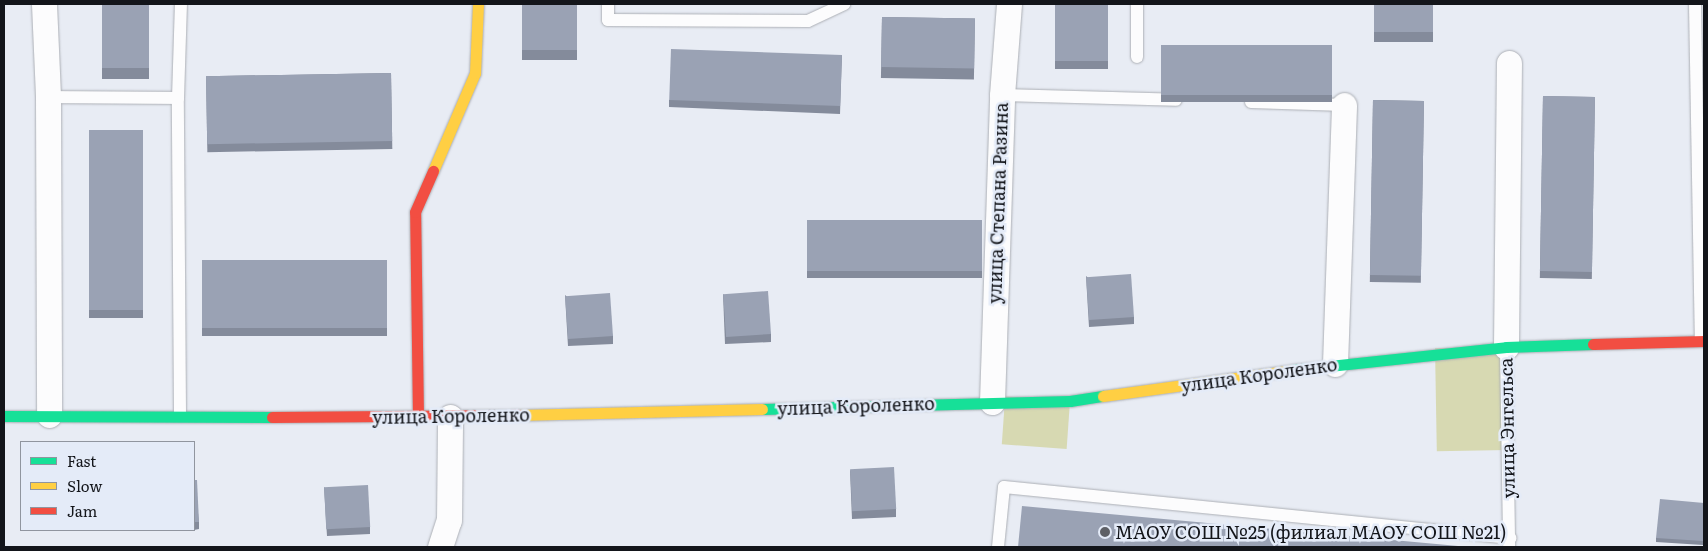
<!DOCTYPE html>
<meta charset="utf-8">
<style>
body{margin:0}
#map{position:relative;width:1708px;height:551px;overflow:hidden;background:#e8ecf4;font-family:Literata,serif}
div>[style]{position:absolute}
.green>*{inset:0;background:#d7d9b2;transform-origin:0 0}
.roads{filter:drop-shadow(0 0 1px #acafb5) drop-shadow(0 0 1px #acafb5)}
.lane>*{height:12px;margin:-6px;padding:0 6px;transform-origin:6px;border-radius:6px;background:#fcfcfd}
.street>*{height:25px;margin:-12.5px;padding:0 12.5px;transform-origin:12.5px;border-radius:12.5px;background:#fcfcfd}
.fast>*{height:11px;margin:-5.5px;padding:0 5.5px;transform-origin:5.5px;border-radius:5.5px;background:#16e098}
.slow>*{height:11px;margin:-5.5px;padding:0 5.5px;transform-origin:5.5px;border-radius:5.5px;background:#ffcf43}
.jam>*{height:11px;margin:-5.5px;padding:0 5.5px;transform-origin:5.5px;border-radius:5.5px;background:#f24e42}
.wall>*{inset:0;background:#848b9b;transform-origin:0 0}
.building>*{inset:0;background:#9aa2b4;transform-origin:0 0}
.dots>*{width:14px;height:14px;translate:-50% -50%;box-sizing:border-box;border:2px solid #e4ebf8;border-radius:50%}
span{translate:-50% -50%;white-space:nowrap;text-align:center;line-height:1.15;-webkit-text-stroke:5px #e4ebf8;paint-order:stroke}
.street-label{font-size:18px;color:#13151a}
.poi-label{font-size:18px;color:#13151a}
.left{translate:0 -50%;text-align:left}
.frame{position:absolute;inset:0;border:5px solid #13151a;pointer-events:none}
.legend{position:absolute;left:20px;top:441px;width:175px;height:90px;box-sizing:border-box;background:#e4ebf8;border:1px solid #90959f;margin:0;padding:6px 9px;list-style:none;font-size:15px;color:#13151a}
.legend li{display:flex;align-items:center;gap:10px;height:25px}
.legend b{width:25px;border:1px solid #90959f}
</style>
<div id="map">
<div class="green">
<i style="left:1506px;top:347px;width:103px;height:71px;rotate:89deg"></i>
<i style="left:1070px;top:401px;width:48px;height:65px;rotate:94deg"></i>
</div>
<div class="roads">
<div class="lane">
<i style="left:608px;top:4px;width:16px;rotate:90deg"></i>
<i style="left:608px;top:20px;width:200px;rotate:0.3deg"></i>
<i style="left:808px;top:21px;width:40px;rotate:-25deg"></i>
<i style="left:1695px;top:4px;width:337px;rotate:89deg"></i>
<i style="left:1137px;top:57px;width:53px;rotate:-90deg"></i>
<i style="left:1002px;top:95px;width:174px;rotate:1.6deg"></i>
<i style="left:48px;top:97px;width:130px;rotate:0.4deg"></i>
<i style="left:1251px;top:102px;width:93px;rotate:1.8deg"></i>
<i style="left:1506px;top:347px;width:200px;rotate:89.1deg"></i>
<i style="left:180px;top:414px;width:316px;rotate:-90.4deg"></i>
<i style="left:178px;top:98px;width:94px;rotate:-88.2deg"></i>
<i style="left:998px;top:547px;width:60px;rotate:-84.3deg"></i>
<i style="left:1004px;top:487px;width:509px;rotate:5.76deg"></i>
</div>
<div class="street">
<i style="left:44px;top:4px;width:93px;rotate:87.5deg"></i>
<i style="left:48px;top:97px;width:318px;rotate:89.8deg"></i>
<i style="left:1506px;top:347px;width:284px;rotate:-89.4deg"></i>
<i style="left:1335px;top:364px;width:259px;rotate:-88deg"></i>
<i style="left:992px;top:402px;width:307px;rotate:-88.1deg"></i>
<i style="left:1002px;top:95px;width:91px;rotate:-85.6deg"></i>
<i style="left:440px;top:547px;width:28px;rotate:-72deg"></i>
<i style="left:449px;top:520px;width:103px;rotate:-89.4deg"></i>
</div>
<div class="fast">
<i style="left:1292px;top:370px;width:215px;rotate:-6.1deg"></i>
<i style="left:1506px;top:347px;width:87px;rotate:-2deg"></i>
<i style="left:762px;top:409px;width:308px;rotate:-1.5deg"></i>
<i style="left:1070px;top:401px;width:33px;rotate:-9deg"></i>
<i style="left:4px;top:416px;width:268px;rotate:0.2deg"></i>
</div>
<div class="slow">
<i style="left:433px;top:171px;width:107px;rotate:-66.8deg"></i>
<i style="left:475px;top:73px;width:69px;rotate:-87.5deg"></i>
<i style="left:1103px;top:396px;width:191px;rotate:-7.8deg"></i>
<i style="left:518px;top:415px;width:244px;rotate:-1.4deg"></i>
</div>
<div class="jam">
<i style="left:1593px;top:344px;width:111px;rotate:-1.5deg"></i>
<i style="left:272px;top:417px;width:246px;rotate:-0.5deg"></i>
<i style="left:418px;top:417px;width:205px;rotate:-90.8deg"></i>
<i style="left:415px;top:212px;width:45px;rotate:-66.3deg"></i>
</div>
</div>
<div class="wall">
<i style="left:102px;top:4px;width:47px;height:75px"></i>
<i style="left:522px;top:4px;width:55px;height:56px"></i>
<i style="left:1055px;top:4px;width:53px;height:65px"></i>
<i style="left:1374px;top:4px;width:59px;height:38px"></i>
<i style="left:882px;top:17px;width:93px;height:61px;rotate:1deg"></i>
<i style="left:1332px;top:45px;width:57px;height:171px;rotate:90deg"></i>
<i style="clip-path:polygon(842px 55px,840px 114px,669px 107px,669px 100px)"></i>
<i style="left:391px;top:73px;width:76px;height:185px;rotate:89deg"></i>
<i style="left:1543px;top:96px;width:52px;height:182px;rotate:1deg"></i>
<i style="left:1373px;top:100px;width:51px;height:182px;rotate:1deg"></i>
<i style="left:89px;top:130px;width:54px;height:188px"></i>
<i style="left:807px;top:220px;width:175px;height:58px"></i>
<i style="left:387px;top:260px;width:76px;height:185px;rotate:90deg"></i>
<i style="clip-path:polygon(1086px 276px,1134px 317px,1134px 324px,1089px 327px)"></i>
<i style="clip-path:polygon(723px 294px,771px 334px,771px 342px,725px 344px)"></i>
<i style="clip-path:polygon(565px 295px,613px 336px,613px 344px,568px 346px)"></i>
<i style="clip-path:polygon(850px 470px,896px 509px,896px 517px,852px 519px)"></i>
<i style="clip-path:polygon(194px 480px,199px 522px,199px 529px,194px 530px)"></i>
<i style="clip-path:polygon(324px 487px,370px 527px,370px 534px,327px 536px)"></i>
<i style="clip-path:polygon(1704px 503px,1703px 545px,1656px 542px,1656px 538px)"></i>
<i style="clip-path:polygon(155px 530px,189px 530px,155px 531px)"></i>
</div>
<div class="building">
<i style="left:102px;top:4px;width:47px;height:64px"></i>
<i style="left:522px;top:4px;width:55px;height:46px"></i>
<i style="left:1055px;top:4px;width:53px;height:57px"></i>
<i style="left:1374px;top:4px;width:59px;height:28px"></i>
<i style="left:882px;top:17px;width:93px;height:50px;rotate:1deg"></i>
<i style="left:1332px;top:45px;width:50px;height:171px;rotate:90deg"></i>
<i style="left:671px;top:49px;width:171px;height:51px;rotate:2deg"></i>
<i style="left:391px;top:73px;width:68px;height:185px;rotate:89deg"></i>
<i style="left:1543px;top:96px;width:52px;height:175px;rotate:1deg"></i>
<i style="left:1373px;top:100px;width:51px;height:175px;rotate:1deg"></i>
<i style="left:89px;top:130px;width:54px;height:180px"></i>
<i style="left:807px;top:220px;width:175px;height:51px"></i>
<i style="left:387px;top:260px;width:68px;height:185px;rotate:90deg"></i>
<i style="left:1131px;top:274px;width:43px;height:45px;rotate:86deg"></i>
<i style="left:768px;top:291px;width:43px;height:45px;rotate:86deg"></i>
<i style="left:610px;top:293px;width:43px;height:45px;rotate:86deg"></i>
<i style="left:894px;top:467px;width:42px;height:44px;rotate:87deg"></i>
<i style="clip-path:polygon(194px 480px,197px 480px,199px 522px,194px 522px)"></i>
<i style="left:368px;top:485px;width:42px;height:44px;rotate:87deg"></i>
<i style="clip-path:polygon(1660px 499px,1704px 503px,1704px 530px,1703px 541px,1656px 538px)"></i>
<i style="clip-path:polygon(1022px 506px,1469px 547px,1018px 547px)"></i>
</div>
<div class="dots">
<i style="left:1105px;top:532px;background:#5e6066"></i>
</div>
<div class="street-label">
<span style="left:998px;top:203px;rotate:-88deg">улица Степана Разина</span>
<span style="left:1259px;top:375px;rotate:-8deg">улица Короленко</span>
<span style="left:856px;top:406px;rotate:-2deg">улица Короленко</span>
<span style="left:451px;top:416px;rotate:-1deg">улица Короленко</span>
<span style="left:1507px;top:428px;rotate:-91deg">улица Энгельса</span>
</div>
<div class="poi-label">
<span class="left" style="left:1115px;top:532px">МАОУ СОШ №25 (филиал МАОУ СОШ №21)</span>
</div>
<div class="frame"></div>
<ul class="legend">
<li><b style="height:6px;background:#16e098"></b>Fast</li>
<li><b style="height:6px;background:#ffcf43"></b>Slow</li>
<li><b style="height:6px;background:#f24e42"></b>Jam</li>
</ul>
</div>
